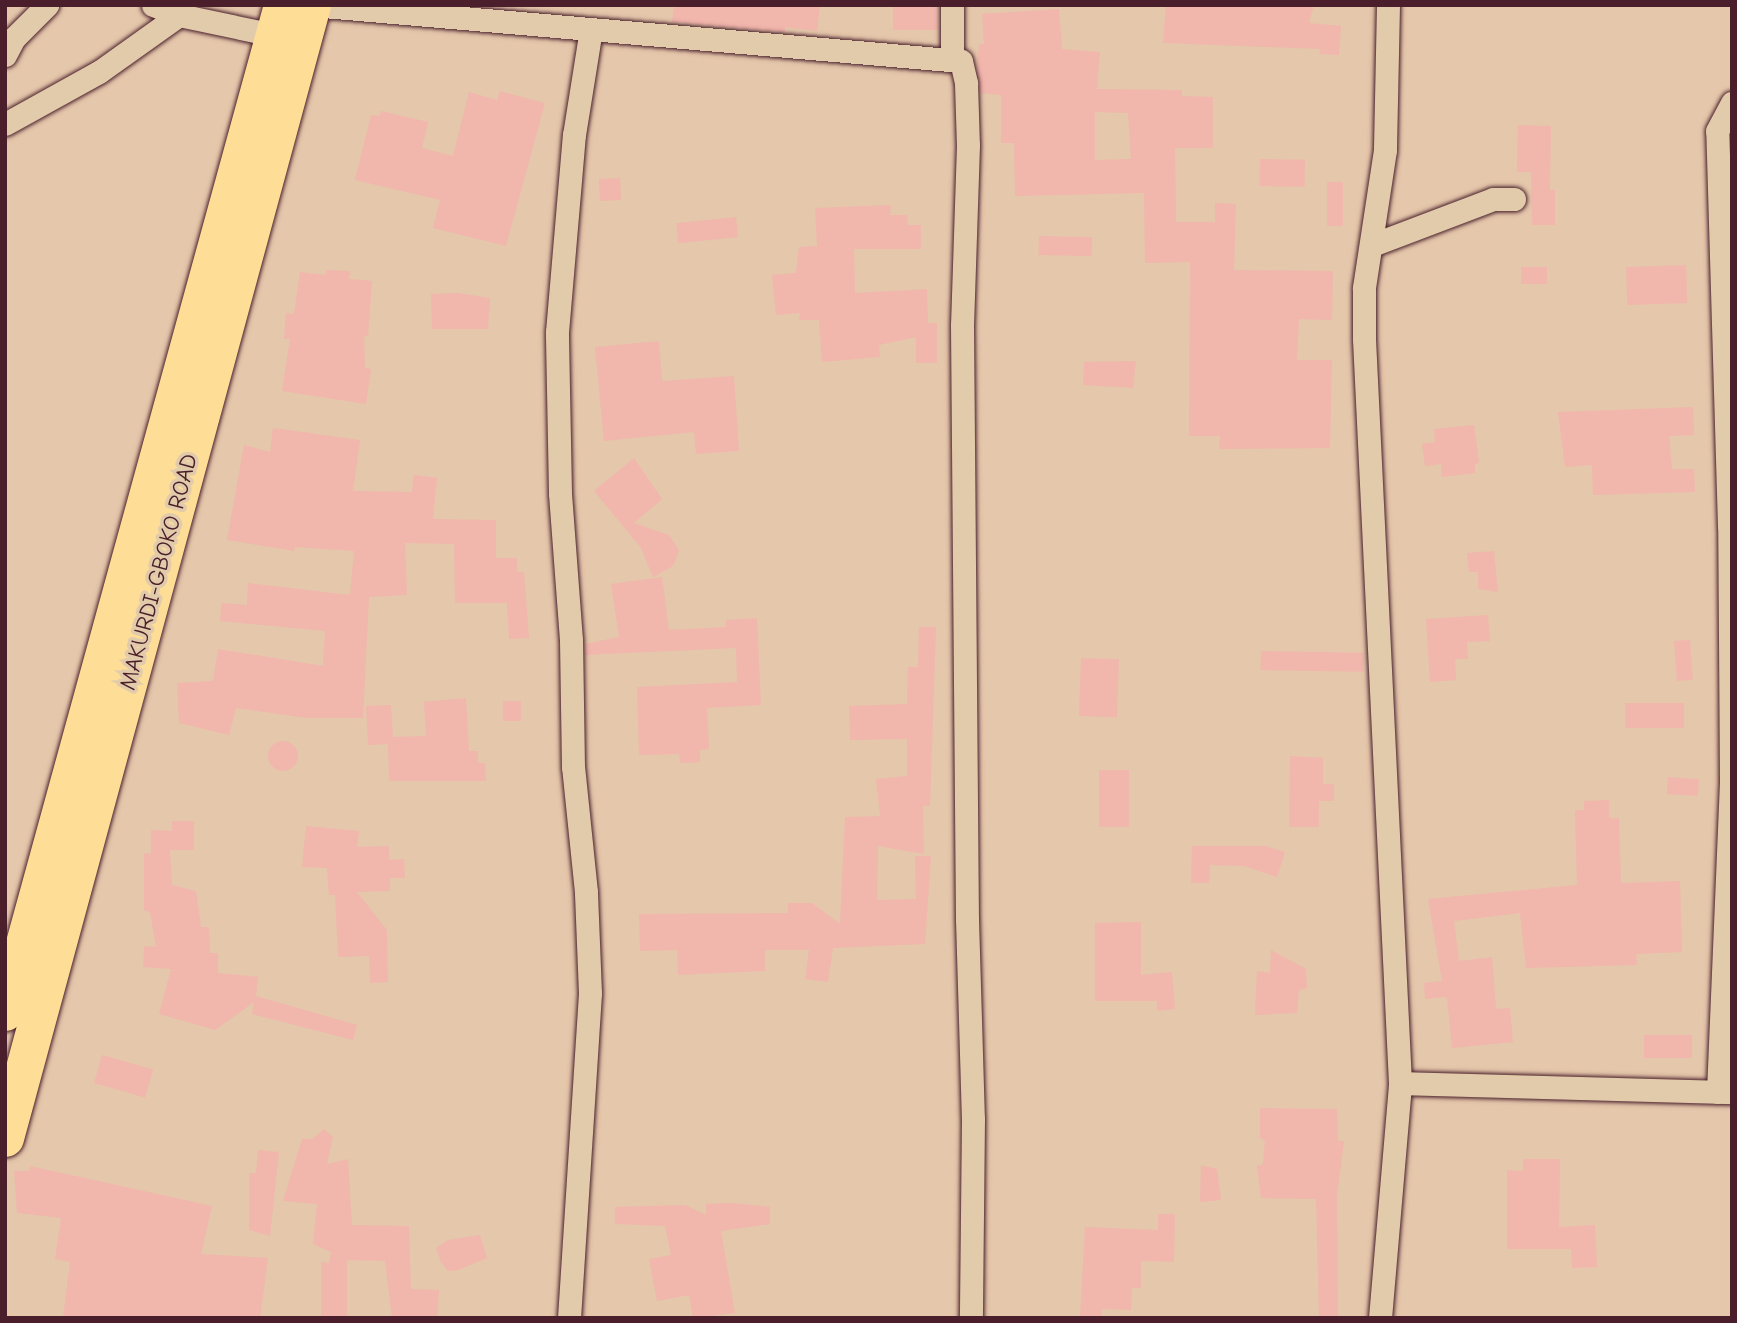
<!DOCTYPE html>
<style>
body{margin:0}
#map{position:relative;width:1737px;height:1323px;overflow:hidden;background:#e5c7ab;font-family:"Comic Neue",sans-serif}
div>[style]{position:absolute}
.building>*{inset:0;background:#f1b6ac;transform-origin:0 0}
.round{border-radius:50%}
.roads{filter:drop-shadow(0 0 2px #4a1f2b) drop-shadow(0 0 2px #4a1f2b)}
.street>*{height:23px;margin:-11.5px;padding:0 11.5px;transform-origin:11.5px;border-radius:11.5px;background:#e2cbab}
.primary>*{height:37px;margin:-18.5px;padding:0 18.5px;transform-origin:18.5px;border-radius:18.5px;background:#fedd96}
span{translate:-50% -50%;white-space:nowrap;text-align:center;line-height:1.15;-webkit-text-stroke:7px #e2cbab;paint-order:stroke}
.street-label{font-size:23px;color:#4a1f2b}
.frame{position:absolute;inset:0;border:7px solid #4a1f2b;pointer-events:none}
</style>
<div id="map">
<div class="building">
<i style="clip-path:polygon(674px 5px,820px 5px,817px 31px,785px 27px,785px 32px,672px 22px)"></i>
<i style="left:893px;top:5px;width:45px;height:25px"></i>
<i style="clip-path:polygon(1166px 5px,1314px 5px,1309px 23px,1341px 26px,1339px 55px,1319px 54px,1320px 49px,1163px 43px)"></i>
<i style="clip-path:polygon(evenodd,1059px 9px,1062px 49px,1100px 52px,1097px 89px,1182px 90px,1182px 96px,1213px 97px,1213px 148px,1175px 148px,1176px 222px,1215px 222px,1215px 203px,1236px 204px,1234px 270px,1333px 271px,1332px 320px,1299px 319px,1297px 360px,1332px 360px,1330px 448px,1219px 449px,1220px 436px,1189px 436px,1190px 262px,1145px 263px,1144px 193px,1015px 196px,1014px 143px,1001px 143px,1001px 95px,980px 93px,977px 65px,979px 44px,984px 44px,982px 14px,1059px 9px,1095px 112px,1128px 113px,1131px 159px,1095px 160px,1095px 112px)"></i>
<i style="clip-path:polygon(500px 91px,545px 103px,506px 246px,433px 228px,440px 200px,355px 180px,371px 115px,379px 116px,381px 111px,428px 122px,422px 148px,453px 156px,469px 92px,497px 100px)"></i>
<i style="clip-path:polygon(1518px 125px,1551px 126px,1550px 190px,1555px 190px,1555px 225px,1532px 225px,1531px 172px,1517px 172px)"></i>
<i style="left:1260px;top:159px;width:45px;height:27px;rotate:1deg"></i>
<i style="left:620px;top:178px;width:22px;height:21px;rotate:87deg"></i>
<i style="left:1327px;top:182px;width:16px;height:44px"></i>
<i style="clip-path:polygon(891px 205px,890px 215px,907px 215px,908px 225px,921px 225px,921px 249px,854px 249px,855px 293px,927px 289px,928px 323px,937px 323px,937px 363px,916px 363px,916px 337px,879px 345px,880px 357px,822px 362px,819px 320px,799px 320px,800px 313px,776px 315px,772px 275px,796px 273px,799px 247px,817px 246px,815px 208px)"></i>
<i style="left:736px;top:217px;width:20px;height:60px;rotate:84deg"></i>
<i style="left:1039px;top:236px;width:53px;height:19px;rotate:1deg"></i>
<i style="left:1686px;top:265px;width:38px;height:60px;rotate:88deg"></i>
<i style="left:1521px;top:267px;width:26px;height:17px"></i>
<i style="clip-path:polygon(326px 270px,350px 271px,349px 279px,372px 281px,368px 336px,364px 336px,365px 368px,371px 369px,366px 404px,282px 391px,290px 339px,284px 339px,286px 313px,294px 314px,300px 272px,326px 275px)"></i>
<i style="clip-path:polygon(457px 293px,490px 298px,488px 329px,432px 329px,431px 294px)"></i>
<i style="clip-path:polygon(659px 341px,662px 381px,734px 376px,739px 451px,696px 454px,694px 432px,604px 441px,595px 347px)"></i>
<i style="clip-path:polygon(1136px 361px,1133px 388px,1083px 385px,1084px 362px)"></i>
<i style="clip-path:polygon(1693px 407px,1694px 435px,1669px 436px,1672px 469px,1694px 469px,1695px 492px,1593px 495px,1592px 465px,1565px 467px,1558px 412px)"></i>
<i style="clip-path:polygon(1474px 425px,1479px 463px,1475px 464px,1475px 473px,1442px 477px,1441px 464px,1425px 466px,1422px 444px,1435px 442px,1434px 429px)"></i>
<i style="clip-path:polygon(273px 428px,360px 440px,353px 491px,412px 492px,414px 475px,437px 478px,433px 519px,496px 520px,496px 558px,517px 558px,517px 572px,524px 572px,529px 638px,509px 639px,507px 603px,455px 603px,454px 544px,405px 543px,407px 595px,369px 597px,363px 718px,307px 718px,236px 708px,229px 735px,179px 723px,177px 683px,213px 681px,218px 649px,323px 666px,325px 631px,220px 621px,222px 603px,247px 605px,248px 583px,350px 595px,354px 551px,295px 547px,294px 551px,227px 540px,244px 445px,270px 452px)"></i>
<i style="clip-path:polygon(634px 458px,662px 499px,634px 523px,669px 535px,679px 550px,673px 566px,653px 577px,641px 548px,594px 491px)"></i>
<i style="clip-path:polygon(1494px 551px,1498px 592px,1478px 589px,1478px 572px,1469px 572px,1467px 553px)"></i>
<i style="clip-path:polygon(662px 577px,669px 630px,726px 627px,726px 620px,757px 618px,761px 705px,707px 708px,709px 749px,700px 750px,700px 762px,680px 763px,679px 754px,639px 755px,637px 687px,737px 682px,736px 648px,585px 655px,585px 644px,619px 637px,611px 584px)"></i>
<i style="clip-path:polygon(1488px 615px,1490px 641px,1467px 642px,1468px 659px,1455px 659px,1456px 680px,1430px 682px,1426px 619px)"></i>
<i style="clip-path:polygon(919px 627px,936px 627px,930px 806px,923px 806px,924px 854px,878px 846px,877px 900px,916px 899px,915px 856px,931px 856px,925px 944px,833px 948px,828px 982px,805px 979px,809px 950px,765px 950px,765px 971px,678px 975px,677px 950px,640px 951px,639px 914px,788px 913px,788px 903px,812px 903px,840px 924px,845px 817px,880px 816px,876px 779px,907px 776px,907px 739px,850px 740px,849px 706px,907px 704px,908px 667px,918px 667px)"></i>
<i style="left:1690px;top:640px;width:40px;height:16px;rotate:86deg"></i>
<i style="left:1261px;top:651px;width:103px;height:19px;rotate:1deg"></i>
<i style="left:1081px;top:658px;width:38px;height:58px;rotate:2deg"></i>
<i style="clip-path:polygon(466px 698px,469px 751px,478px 751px,478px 763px,485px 763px,486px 781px,389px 781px,388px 744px,368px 745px,366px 706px,391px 705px,393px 737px,426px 736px,424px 702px)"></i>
<i style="left:503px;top:701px;width:18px;height:20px"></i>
<i style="left:1684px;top:703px;width:25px;height:59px;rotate:90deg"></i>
<i class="round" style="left:268px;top:741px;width:30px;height:30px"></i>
<i style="clip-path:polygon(1290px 756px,1323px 758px,1323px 784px,1334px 784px,1334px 801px,1319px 801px,1319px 827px,1289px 827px)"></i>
<i style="left:1099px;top:770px;width:30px;height:57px"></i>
<i style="left:1668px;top:777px;width:31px;height:17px;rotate:4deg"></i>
<i style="clip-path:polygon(1609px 800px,1609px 818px,1619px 818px,1621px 883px,1680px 881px,1682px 952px,1636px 954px,1637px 965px,1526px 968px,1520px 913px,1454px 921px,1459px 961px,1492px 957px,1496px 1009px,1510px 1008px,1513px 1042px,1452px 1048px,1447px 997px,1425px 999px,1424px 983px,1442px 981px,1428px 899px,1577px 885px,1575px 810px,1584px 810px,1584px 801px)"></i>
<i style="clip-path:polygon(172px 821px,194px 821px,194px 850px,170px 850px,172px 885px,196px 891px,201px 927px,209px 927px,210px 953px,218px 953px,218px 973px,258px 977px,256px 996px,357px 1025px,353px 1040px,252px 1014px,254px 1002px,215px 1030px,159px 1014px,171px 969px,143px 967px,144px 946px,156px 947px,150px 912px,144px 910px,144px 854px,151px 853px,151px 830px,172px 831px)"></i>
<i style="clip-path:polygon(306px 826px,359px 831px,357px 847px,389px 846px,389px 860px,404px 859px,405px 878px,390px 878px,390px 891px,357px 892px,387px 930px,388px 982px,370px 983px,369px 956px,338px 957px,335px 895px,329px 895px,327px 868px,302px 867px)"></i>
<i style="clip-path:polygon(1192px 846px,1266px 846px,1285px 852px,1277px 877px,1244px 866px,1210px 865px,1209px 883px,1191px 883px)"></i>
<i style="clip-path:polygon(1141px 922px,1141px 975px,1172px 972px,1175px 1009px,1157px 1011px,1157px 1001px,1095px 1001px,1095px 923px)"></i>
<i style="clip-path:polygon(1271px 950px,1306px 969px,1307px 988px,1299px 990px,1297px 1013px,1255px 1015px,1257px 971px,1270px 973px)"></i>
<i style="left:1692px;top:1035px;width:23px;height:48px;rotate:90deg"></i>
<i style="left:102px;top:1055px;width:53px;height:29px;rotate:16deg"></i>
<i style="clip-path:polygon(1260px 1108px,1337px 1109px,1338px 1141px,1344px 1141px,1337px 1195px,1338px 1318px,1319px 1318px,1316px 1199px,1261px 1198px,1257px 1166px,1263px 1164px,1265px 1141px,1260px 1138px)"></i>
<i style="clip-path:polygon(324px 1129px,333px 1137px,327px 1164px,348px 1159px,352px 1225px,409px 1226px,411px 1289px,439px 1290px,437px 1318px,392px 1318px,385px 1261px,347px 1260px,347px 1318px,321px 1318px,321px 1262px,329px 1263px,331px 1252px,313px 1244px,317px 1204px,283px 1201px,302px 1139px,312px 1139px)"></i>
<i style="clip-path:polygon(258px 1150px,279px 1152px,270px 1236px,249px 1230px,249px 1173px,256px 1173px)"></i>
<i style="clip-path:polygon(1523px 1159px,1560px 1159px,1559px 1227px,1595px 1225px,1597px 1267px,1572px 1268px,1571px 1249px,1507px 1249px,1507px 1170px,1523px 1171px)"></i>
<i style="clip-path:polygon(1201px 1165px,1217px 1169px,1221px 1200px,1200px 1202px)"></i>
<i style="clip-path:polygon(30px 1166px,212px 1206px,201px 1254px,268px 1258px,260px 1318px,63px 1318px,70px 1262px,55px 1259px,61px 1218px,17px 1213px,14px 1171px,29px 1171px)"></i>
<i style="clip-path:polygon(733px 1203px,770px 1207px,770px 1224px,721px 1231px,735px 1313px,693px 1318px,689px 1295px,657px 1301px,649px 1259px,671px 1255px,665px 1226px,615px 1224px,615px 1207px,685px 1205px,706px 1215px,706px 1204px)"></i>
<i style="clip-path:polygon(1158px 1214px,1175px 1214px,1174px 1262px,1141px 1261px,1141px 1288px,1132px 1288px,1131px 1310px,1102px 1309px,1101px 1318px,1080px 1318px,1085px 1227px,1158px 1230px)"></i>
<i style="clip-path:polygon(480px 1235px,487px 1258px,458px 1270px,448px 1271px,441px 1262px,436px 1248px,448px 1240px)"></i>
</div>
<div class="roads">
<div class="street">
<i style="left:153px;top:5px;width:28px;rotate:21deg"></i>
<i style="left:312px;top:5px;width:651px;rotate:4.93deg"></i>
<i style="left:961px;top:61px;width:23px;rotate:77deg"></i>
<i style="left:966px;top:83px;width:62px;rotate:88.2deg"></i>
<i style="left:968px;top:145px;width:180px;rotate:91.9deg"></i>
<i style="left:962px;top:325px;width:594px;rotate:89.52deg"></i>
<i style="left:967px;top:919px;width:200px;rotate:88.3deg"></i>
<i style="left:973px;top:1119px;width:199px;rotate:90.6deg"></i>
<i style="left:1388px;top:5px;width:145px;rotate:91.2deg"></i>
<i style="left:1385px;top:150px;width:140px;rotate:98.7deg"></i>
<i style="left:1364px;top:288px;width:51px;rotate:90deg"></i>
<i style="left:1364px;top:339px;width:745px;rotate:87.23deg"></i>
<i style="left:5px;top:55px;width:19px;rotate:-62deg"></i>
<i style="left:14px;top:38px;width:47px;rotate:-45deg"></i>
<i style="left:952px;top:58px;width:53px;rotate:-90deg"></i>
<i style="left:5px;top:124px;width:107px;rotate:-29deg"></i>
<i style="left:99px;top:72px;width:98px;rotate:-35.5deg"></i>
<i style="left:179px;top:15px;width:97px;rotate:11.9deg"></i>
<i style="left:1372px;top:245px;width:129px;rotate:-20.8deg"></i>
<i style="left:1493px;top:199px;width:21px"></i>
<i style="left:1718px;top:1092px;width:311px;rotate:-87.6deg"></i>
<i style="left:1731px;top:781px;width:255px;rotate:-90.4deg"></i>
<i style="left:1729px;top:526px;width:395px;rotate:-91.7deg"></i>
<i style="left:1717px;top:131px;width:32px;rotate:-62deg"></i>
<i style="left:569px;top:1318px;width:326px;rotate:-86.3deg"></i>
<i style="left:590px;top:993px;width:101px;rotate:-92.3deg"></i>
<i style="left:586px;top:892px;width:126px;rotate:-95.9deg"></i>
<i style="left:573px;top:767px;width:127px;rotate:-90.9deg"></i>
<i style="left:571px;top:640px;width:147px;rotate:-94.3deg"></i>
<i style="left:560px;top:493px;width:161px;rotate:-91.1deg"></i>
<i style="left:557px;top:332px;width:198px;rotate:-85.1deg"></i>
<i style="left:574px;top:135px;width:107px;rotate:-80.9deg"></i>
<i style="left:1380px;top:1318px;width:236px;rotate:-85.1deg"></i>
<i style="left:1400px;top:1083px;width:332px;rotate:1.6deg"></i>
</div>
<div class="primary">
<i style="left:5px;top:1012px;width:1044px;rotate:-74.62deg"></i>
<i style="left:5px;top:1138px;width:1174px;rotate:-74.84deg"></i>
</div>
</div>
<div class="street-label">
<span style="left:159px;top:572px;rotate:-75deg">MAKURDI-GBOKO ROAD</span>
</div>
<div class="frame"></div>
</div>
